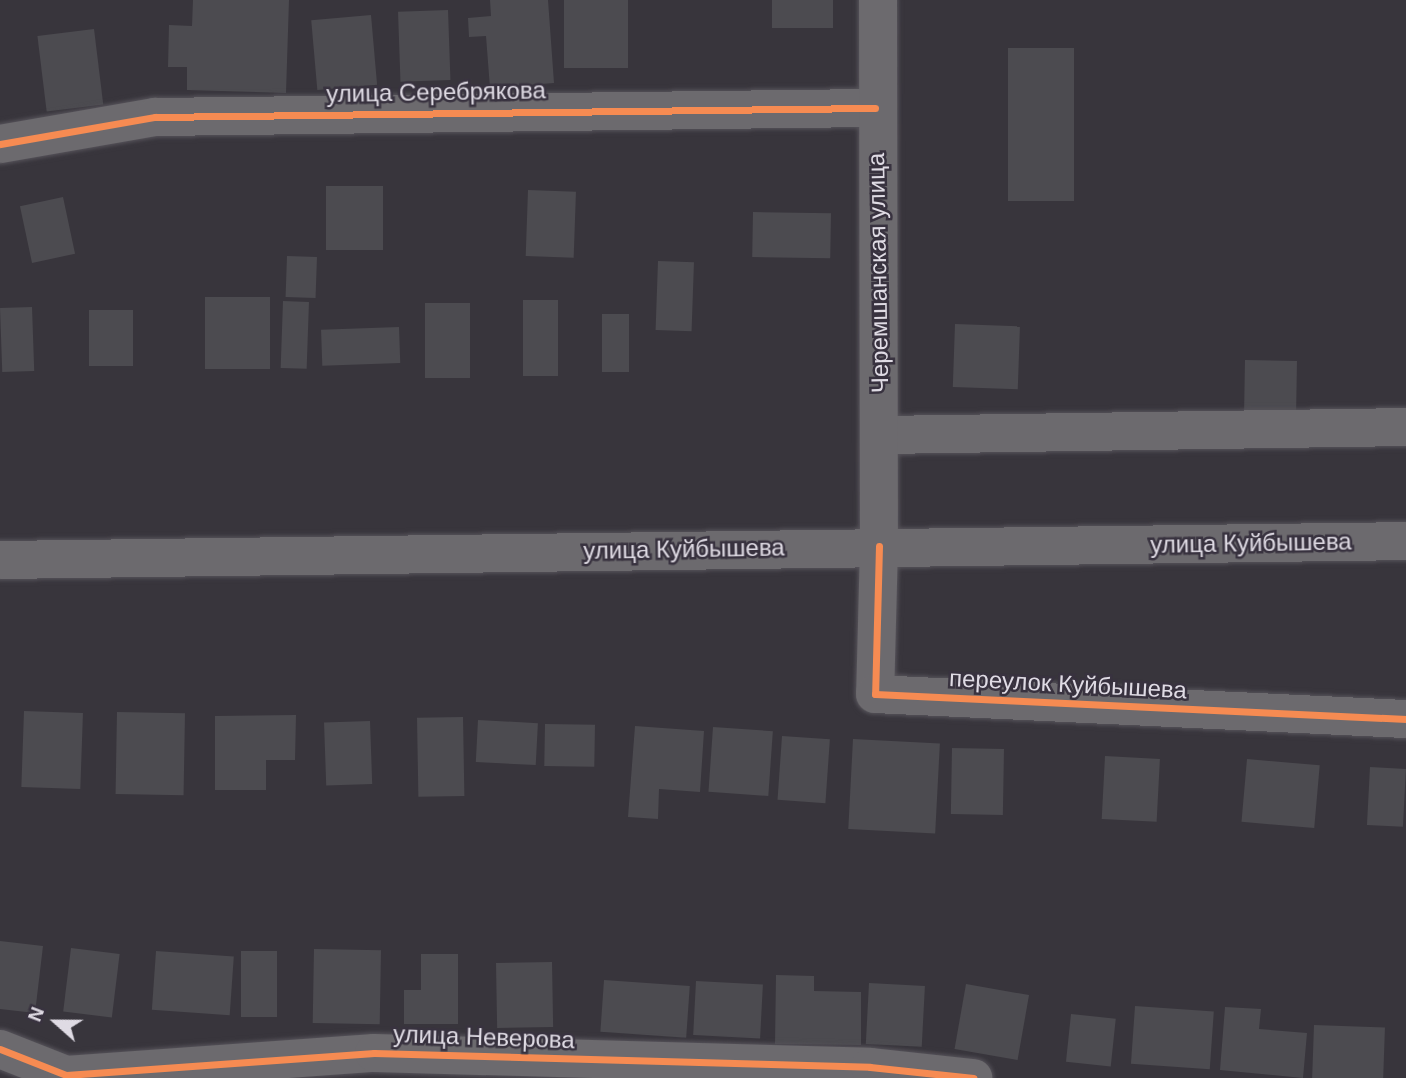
<!DOCTYPE html>
<meta charset="utf-8">
<style>
body{margin:0}
#map{position:relative;width:1406px;height:1078px;overflow:hidden;background:#38353c;font-family:Arial,sans-serif}
div>[style]{position:absolute}
.building>*{inset:0;background:#4c4b50;transform-origin:0 0}
.roads{filter:drop-shadow(0 0 2px #56535a) drop-shadow(0 0 2px #56535a)}
.minor>*{height:38px;margin:-19px;padding:0 19px;transform-origin:19px;border-radius:19px;background:#6c6a6e}
.secondary>*{height:38px;margin:-19px;padding:0 19px;transform-origin:19px;border-radius:19px;background:#6c6a6e}
.cycleway>*{height:7px;margin:-3.5px;padding:0 3.5px;transform-origin:3.5px;border-radius:3.5px;background:#f68b52}
span{translate:-50% -50%;white-space:nowrap;text-align:center;line-height:1.15;-webkit-text-stroke:5px #38323f;paint-order:stroke}
.street-label{font-size:24px;color:#dfdbe4}
.north{position:absolute;left:21px;top:987px;width:70px;height:70px;-webkit-text-stroke:5px #38323f;paint-order:stroke;rotate:291deg;font-size:19px;font-weight:700;line-height:28px;text-align:center;color:#dfdbe4}
.north::after{content:'';display:block;margin:auto;width:24px;height:32px;background:#dfdbe4;clip-path:polygon(50% 0,100% 100%,50% 72%,0 100%)}
</style>
<div id="map">
<div class="building">
<i style="clip-path:polygon(193px 0,289px 0,286px 93px,187px 90px,187px 67px,168px 67px,169px 25px,192px 26px)"></i>
<i style="clip-path:polygon(490px 0,548px 0,554px 83px,490px 88px,486px 36px,469px 37px,468px 18px,491px 16px)"></i>
<i style="left:564px;top:0;width:64px;height:68px"></i>
<i style="left:772px;top:0;width:61px;height:28px"></i>
<i style="left:448px;top:10px;width:70px;height:50px;rotate:88deg"></i>
<i style="left:371px;top:15px;width:70px;height:60px;rotate:85deg"></i>
<i style="left:94px;top:29px;width:76px;height:57px;rotate:83deg"></i>
<i style="left:1008px;top:48px;width:66px;height:153px"></i>
<i style="left:326px;top:186px;width:57px;height:64px"></i>
<i style="left:528px;top:190px;width:48px;height:66px;rotate:2deg"></i>
<i style="left:63px;top:197px;width:58px;height:44px;rotate:78deg"></i>
<i style="left:753px;top:212px;width:78px;height:45px;rotate:1deg"></i>
<i style="left:287px;top:256px;width:30px;height:41px;rotate:2deg"></i>
<i style="left:658px;top:261px;width:36px;height:69px;rotate:2deg"></i>
<i style="left:270px;top:297px;width:72px;height:65px;rotate:90deg"></i>
<i style="left:523px;top:300px;width:35px;height:76px"></i>
<i style="left:283px;top:301px;width:26px;height:67px;rotate:2deg"></i>
<i style="left:425px;top:303px;width:45px;height:75px"></i>
<i style="left:32px;top:307px;width:64px;height:32px;rotate:88deg"></i>
<i style="left:89px;top:310px;width:44px;height:56px"></i>
<i style="left:602px;top:314px;width:27px;height:58px"></i>
<i style="left:955px;top:324px;width:65px;height:63px;rotate:2deg"></i>
<i style="left:399px;top:327px;width:36px;height:78px;rotate:88deg"></i>
<i style="left:1245px;top:360px;width:52px;height:64px;rotate:1deg"></i>
<i style="left:24px;top:711px;width:59px;height:76px;rotate:2deg"></i>
<i style="left:117px;top:712px;width:68px;height:82px;rotate:1deg"></i>
<i style="clip-path:polygon(296px 715px,295px 760px,266px 760px,266px 790px,215px 790px,215px 716px)"></i>
<i style="left:463px;top:717px;width:79px;height:46px;rotate:89deg"></i>
<i style="left:478px;top:720px;width:60px;height:42px;rotate:3deg"></i>
<i style="left:370px;top:721px;width:63px;height:46px;rotate:88deg"></i>
<i style="left:545px;top:724px;width:50px;height:42px;rotate:1deg"></i>
<i style="clip-path:polygon(635px 726px,704px 731px,700px 792px,659px 789px,658px 819px,628px 817px)"></i>
<i style="left:713px;top:727px;width:60px;height:65px;rotate:4deg"></i>
<i style="left:782px;top:736px;width:48px;height:64px;rotate:4deg"></i>
<i style="left:853px;top:739px;width:87px;height:90px;rotate:3deg"></i>
<i style="left:952px;top:748px;width:52px;height:66px;rotate:1deg"></i>
<i style="left:1105px;top:756px;width:55px;height:63px;rotate:3deg"></i>
<i style="left:1247px;top:759px;width:73px;height:63px;rotate:5deg"></i>
<i style="left:1370px;top:767px;width:36px;height:58px;rotate:3deg"></i>
<i style="clip-path:polygon(0 941px,43px 946px,35px 1013px,0 1009px)"></i>
<i style="left:71px;top:948px;width:49px;height:64px;rotate:7deg"></i>
<i style="left:314px;top:949px;width:67px;height:74px;rotate:1deg"></i>
<i style="left:156px;top:951px;width:78px;height:59px;rotate:4deg"></i>
<i style="left:241px;top:951px;width:36px;height:66px"></i>
<i style="clip-path:polygon(421px 954px,458px 954px,458px 1024px,404px 1024px,404px 990px,421px 990px)"></i>
<i style="left:552px;top:962px;width:65px;height:56px;rotate:89deg"></i>
<i style="clip-path:polygon(776px 975px,814px 976px,814px 991px,861px 992px,861px 1045px,775px 1044px)"></i>
<i style="left:604px;top:980px;width:86px;height:52px;rotate:4deg"></i>
<i style="left:696px;top:981px;width:67px;height:54px;rotate:3deg"></i>
<i style="left:869px;top:983px;width:56px;height:61px;rotate:3deg"></i>
<i style="left:966px;top:984px;width:64px;height:66px;rotate:10deg"></i>
<i style="left:1135px;top:1006px;width:79px;height:58px;rotate:4deg"></i>
<i style="clip-path:polygon(1225px 1007px,1261px 1009px,1259px 1029px,1307px 1033px,1303px 1078px,1220px 1070px)"></i>
<i style="left:1071px;top:1014px;width:45px;height:48px;rotate:6deg"></i>
<i style="left:1314px;top:1025px;width:71px;height:53px;rotate:2deg"></i>
</div>
<div class="roads">
<div class="minor">
<i style="left:0;top:144px;width:157px;rotate:-9.9deg"></i>
<i style="left:155px;top:117px;width:720px;rotate:-0.72deg"></i>
<i style="left:882px;top:435px;width:524px;rotate:-0.87deg"></i>
<i style="left:879px;top:546px;width:148px;rotate:91.5deg"></i>
<i style="left:875px;top:694px;width:532px;rotate:2.7deg"></i>
<i style="left:0;top:1049px;width:71px;rotate:21.5deg"></i>
<i style="left:66px;top:1075px;width:309px;rotate:-4.1deg"></i>
<i style="left:374px;top:1053px;width:496px;rotate:1.6deg"></i>
<i style="left:870px;top:1067px;width:104px;rotate:6.1deg"></i>
</div>
<div class="secondary">
<i style="left:878px;top:0;width:546px;rotate:89.9deg"></i>
<i style="left:0;top:560px;width:1406px;rotate:-0.77deg"></i>
</div>
</div>
<div class="cycleway">
<i style="left:0;top:144px;width:157px;rotate:-9.9deg"></i>
<i style="left:155px;top:117px;width:720px;rotate:-0.72deg"></i>
<i style="left:879px;top:546px;width:148px;rotate:91.5deg"></i>
<i style="left:875px;top:694px;width:532px;rotate:2.7deg"></i>
<i style="left:0;top:1049px;width:71px;rotate:21.5deg"></i>
<i style="left:66px;top:1075px;width:309px;rotate:-4.1deg"></i>
<i style="left:374px;top:1053px;width:496px;rotate:1.6deg"></i>
<i style="left:870px;top:1067px;width:104px;rotate:6.1deg"></i>
</div>
<div class="street-label">
<span style="left:436px;top:92px;rotate:-1deg">улица Серебрякова</span>
<span style="left:878px;top:273px;rotate:-91deg">Черемшанская улица</span>
<span style="left:1251px;top:543px;rotate:-1deg">улица Куйбышева</span>
<span style="left:684px;top:549px;rotate:-1deg">улица Куйбышева</span>
<span style="left:1068px;top:684px;rotate:3deg">переулок Куйбышева</span>
<span style="left:484px;top:1037px;rotate:2deg">улица Неверова</span>
</div>
<div class="north">N</div>
</div>
